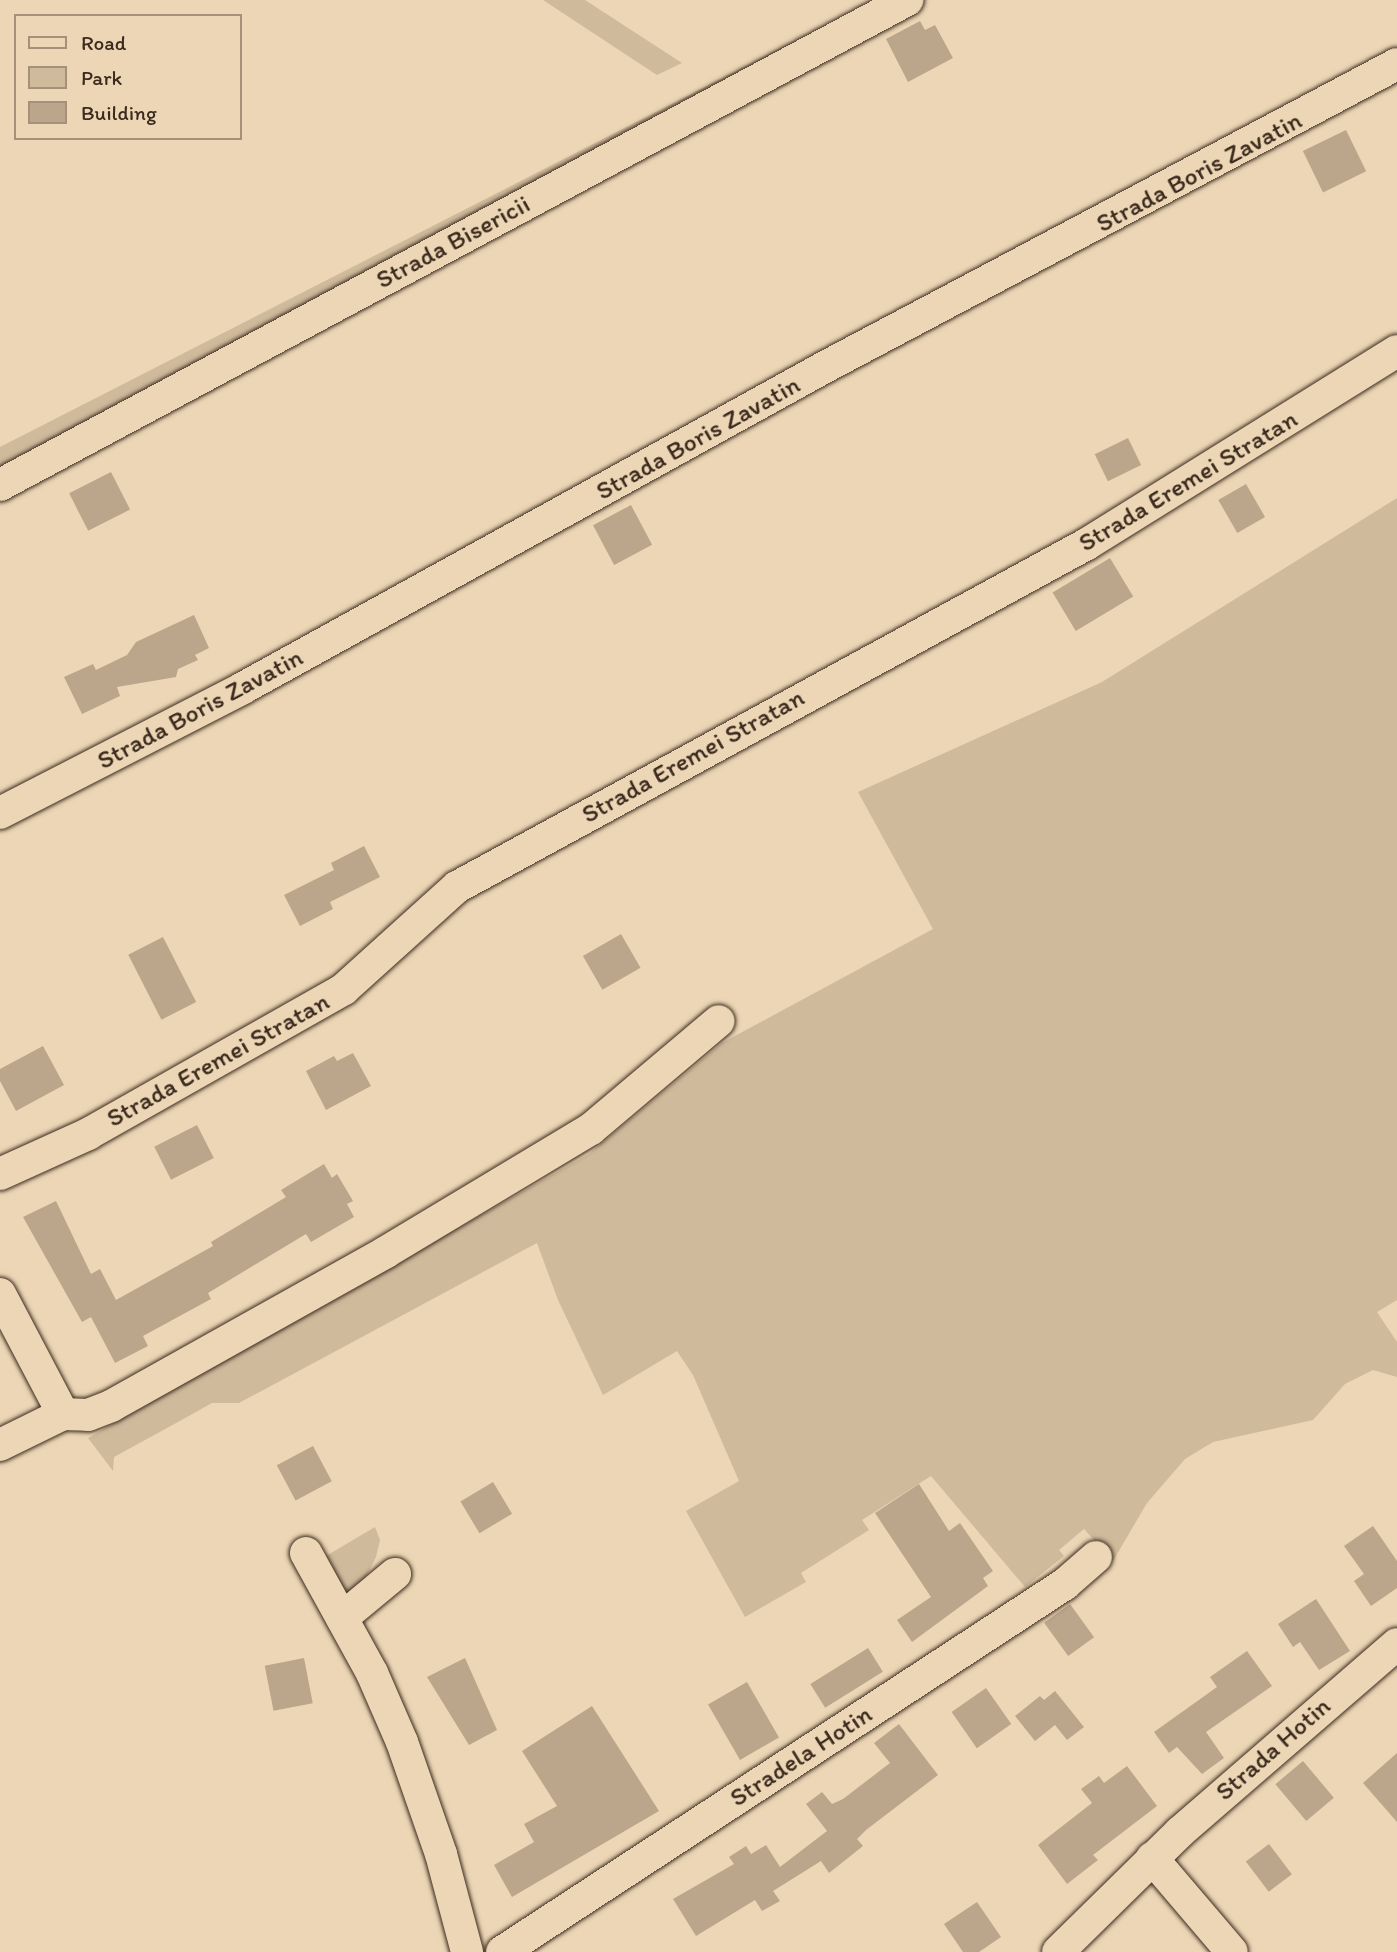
<!DOCTYPE html>
<style>
body{margin:0}
#map{position:relative;width:1397px;height:1952px;overflow:hidden;background:#ecd6b5;font-family:Itim,sans-serif}
div>[style]{position:absolute}
.green>*{inset:0;background:#d0ba9c}
.building>*{inset:0;background:#bba68b;transform-origin:0 0}
.roads{filter:drop-shadow(0 0 2px #3b2a1e) drop-shadow(0 0 2px #3b2a1e)}
.minor>*{height:32px;margin:-16px;padding:0 16px;transform-origin:16px;border-radius:16px;background:#ecd6b5}
span{translate:-50% -50%;white-space:nowrap;text-align:center;line-height:1.15;-webkit-text-stroke:6px #ecd6b5;paint-order:stroke}
.street-label{font-size:26px;color:#3b2a1e}
.legend{position:absolute;left:14px;top:14px;width:228px;height:126px;box-sizing:border-box;background:#ecd6b5;border:2px solid #a59179;margin:0;padding:9px 12px;list-style:none;font-size:21px;color:#3b2a1e}
.legend li{display:flex;align-items:center;gap:14px;height:35px}
.legend b{width:35px;border:2px solid #a59179}
</style>
<div id="map">
<div class="green">
<i style="clip-path:polygon(543px 0,585px 0,682px 63px,657px 75px)"></i>
<i style="clip-path:polygon(875px 0,0 474px,0 447px)"></i>
<i style="clip-path:polygon(1397px 498px,1397px 1300px,1377px 1312px,1397px 1342px,1397px 1377px,1373px 1370px,1345px 1384px,1313px 1420px,1213px 1442px,1185px 1459px,1147px 1503px,1113px 1561px,1084px 1529px,1059px 1550px,1064px 1556px,1025px 1587px,931px 1476px,862px 1520px,869px 1530px,801px 1573px,806px 1582px,745px 1617px,686px 1511px,739px 1481px,693px 1375px,677px 1351px,603px 1395px,558px 1300px,537px 1243px,239px 1403px,212px 1403px,178px 1422px,114px 1457px,113px 1471px,88px 1438px,589px 1154px,722px 1043px,933px 929px,858px 792px,1102px 682px)"></i>
<i style="clip-path:polygon(375px 1527px,380px 1540px,376px 1557px,359px 1591px,344px 1595px,326px 1567px,326px 1556px)"></i>
</div>
<div class="building">
<i style="clip-path:polygon(920px 21px,925px 30px,935px 25px,953px 58px,908px 82px,886px 39px)"></i>
<i style="left:1346px;top:130px;width:46px;height:48px;rotate:64deg"></i>
<i style="left:1128px;top:438px;width:30px;height:37px;rotate:64deg"></i>
<i style="left:111px;top:472px;width:42px;height:47px;rotate:63deg"></i>
<i style="left:1246px;top:484px;width:38px;height:32px;rotate:60deg"></i>
<i style="left:631px;top:505px;width:45px;height:43px;rotate:62deg"></i>
<i style="left:1110px;top:558px;width:45px;height:67px;rotate:59deg"></i>
<i style="clip-path:polygon(194px 615px,209px 648px,195px 655px,198px 660px,178px 669px,176px 677px,117px 687px,120px 696px,82px 714px,64px 677px,93px 664px,96px 670px,127px 655px,136px 642px)"></i>
<i style="clip-path:polygon(364px 846px,380px 877px,330px 902px,333px 909px,300px 926px,284px 895px,334px 870px,331px 863px)"></i>
<i style="left:621px;top:934px;width:39px;height:44px;rotate:60deg"></i>
<i style="left:163px;top:937px;width:73px;height:39px;rotate:63deg"></i>
<i style="clip-path:polygon(43px 1046px,64px 1085px,16px 1111px,0 1081px,0 1069px)"></i>
<i style="clip-path:polygon(353px 1053px,371px 1086px,326px 1110px,306px 1071px,334px 1056px,337px 1061px)"></i>
<i style="left:197px;top:1125px;width:37px;height:48px;rotate:63deg"></i>
<i style="clip-path:polygon(324px 1164px,332px 1178px,337px 1174px,353px 1201px,347px 1204px,354px 1217px,311px 1242px,306px 1234px,208px 1293px,211px 1299px,143px 1336px,148px 1346px,115px 1363px,91px 1317px,82px 1322px,23px 1217px,56px 1201px,91px 1274px,100px 1269px,116px 1300px,213px 1246px,211px 1242px,286px 1197px,281px 1190px)"></i>
<i style="left:313px;top:1446px;width:40px;height:41px;rotate:62deg"></i>
<i style="left:493px;top:1482px;width:37px;height:38px;rotate:59deg"></i>
<i style="clip-path:polygon(919px 1484px,949px 1531px,960px 1523px,993px 1571px,983px 1578px,988px 1586px,912px 1642px,897px 1620px,931px 1597px,875px 1513px)"></i>
<i style="clip-path:polygon(1373px 1526px,1397px 1561px,1397px 1588px,1371px 1606px,1354px 1581px,1364px 1574px,1344px 1546px)"></i>
<i style="clip-path:polygon(1316px 1599px,1350px 1651px,1319px 1670px,1300px 1642px,1293px 1647px,1278px 1624px)"></i>
<i style="left:1070px;top:1604px;width:41px;height:32px;rotate:54deg"></i>
<i style="left:868px;top:1648px;width:28px;height:68px;rotate:58deg"></i>
<i style="clip-path:polygon(1247px 1651px,1272px 1686px,1206px 1732px,1224px 1758px,1202px 1774px,1177px 1747px,1169px 1753px,1154px 1732px,1217px 1687px,1210px 1677px)"></i>
<i style="left:304px;top:1658px;width:46px;height:40px;rotate:79deg"></i>
<i style="clip-path:polygon(465px 1658px,497px 1730px,469px 1745px,427px 1677px)"></i>
<i style="left:747px;top:1682px;width:64px;height:45px;rotate:60deg"></i>
<i style="left:986px;top:1688px;width:44px;height:42px;rotate:55deg"></i>
<i style="clip-path:polygon(1055px 1691px,1084px 1727px,1067px 1740px,1055px 1725px,1035px 1741px,1015px 1716px,1040px 1696px,1044px 1700px)"></i>
<i style="clip-path:polygon(592px 1706px,659px 1811px,512px 1897px,494px 1865px,534px 1842px,524px 1824px,557px 1806px,522px 1751px)"></i>
<i style="clip-path:polygon(899px 1724px,938px 1775px,866px 1830px,857px 1839px,863px 1846px,829px 1873px,821px 1861px,773px 1891px,780px 1901px,762px 1911px,755px 1900px,696px 1936px,673px 1899px,734px 1864px,729px 1857px,746px 1846px,751px 1854px,766px 1845px,780px 1867px,827px 1831px,806px 1804px,822px 1792px,832px 1804px,843px 1799px,890px 1763px,874px 1743px)"></i>
<i style="clip-path:polygon(1397px 1753px,1397px 1822px,1363px 1783px)"></i>
<i style="left:1303px;top:1761px;width:48px;height:36px;rotate:50deg"></i>
<i style="clip-path:polygon(1127px 1766px,1157px 1806px,1093px 1855px,1098px 1860px,1067px 1884px,1038px 1845px,1092px 1803px,1081px 1789px,1099px 1776px,1104px 1783px)"></i>
<i style="left:1269px;top:1844px;width:38px;height:29px;rotate:53deg"></i>
<i style="clip-path:polygon(977px 1902px,1001px 1937px,979px 1952px,963px 1952px,944px 1924px)"></i>
</div>
<div class="roads">
<div class="minor">
<i style="left:0;top:485px;width:1029px;rotate:-28.13deg"></i>
<i style="left:0;top:813px;width:273px;rotate:-27.2deg"></i>
<i style="left:243px;top:688px;width:665px;rotate:-28.88deg"></i>
<i style="left:825px;top:367px;width:647px;rotate:-27.91deg"></i>
<i style="left:0;top:1174px;width:97px;rotate:-24.4deg"></i>
<i style="left:88px;top:1134px;width:294px;rotate:-29.5deg"></i>
<i style="left:344px;top:989px;width:152px;rotate:-42.1deg"></i>
<i style="left:457px;top:887px;width:717px;rotate:-28.57deg"></i>
<i style="left:1087px;top:544px;width:365px;rotate:-31.9deg"></i>
<i style="left:0;top:1294px;width:136px;rotate:62.3deg"></i>
<i style="left:63px;top:1414px;width:25px;rotate:2deg"></i>
<i style="left:88px;top:1415px;width:25px;rotate:-21deg"></i>
<i style="left:111px;top:1406px;width:315px;rotate:-29.2deg"></i>
<i style="left:386px;top:1252px;width:239px;rotate:-31deg"></i>
<i style="left:591px;top:1129px;width:167px;rotate:-40.2deg"></i>
<i style="left:0;top:1445px;width:70px;rotate:-26.2deg"></i>
<i style="left:306px;top:1553px;width:137px;rotate:61.2deg"></i>
<i style="left:372px;top:1673px;width:75px;rotate:66.5deg"></i>
<i style="left:402px;top:1742px;width:119px;rotate:70.8deg"></i>
<i style="left:441px;top:1854px;width:101px;rotate:75.1deg"></i>
<i style="left:342px;top:1618px;width:69px;rotate:-39.7deg"></i>
<i style="left:1152px;top:1858px;width:123px;rotate:49.6deg"></i>
<i style="left:502px;top:1952px;width:673px;rotate:-33.17deg"></i>
<i style="left:1065px;top:1584px;width:41px;rotate:-41.1deg"></i>
<i style="left:1058px;top:1952px;width:171px;rotate:-44.5deg"></i>
<i style="left:1180px;top:1832px;width:287px;rotate:-40.9deg"></i>
</div>
</div>
<div class="street-label">
<span style="left:1199px;top:172px;rotate:-28deg">Strada Boris Zavatin</span>
<span style="left:453px;top:242px;rotate:-28deg">Strada Bisericii</span>
<span style="left:698px;top:438px;rotate:-29deg">Strada Boris Zavatin</span>
<span style="left:1188px;top:481px;rotate:-31deg">Strada Eremei Stratan</span>
<span style="left:200px;top:709px;rotate:-28deg">Strada Boris Zavatin</span>
<span style="left:693px;top:756px;rotate:-29deg">Strada Eremei Stratan</span>
<span style="left:218px;top:1060px;rotate:-29deg">Strada Eremei Stratan</span>
<span style="left:1273px;top:1749px;rotate:-41deg">Strada Hotin</span>
<span style="left:801px;top:1756px;rotate:-33deg">Stradela Hotin</span>
</div>
<ul class="legend">
<li><b style="height:9px;background:#ecd6b5"></b>Road</li>
<li><b style="height:19px;background:#d0ba9c"></b>Park</li>
<li><b style="height:19px;background:#bba68b"></b>Building</li>
</ul>
</div>
